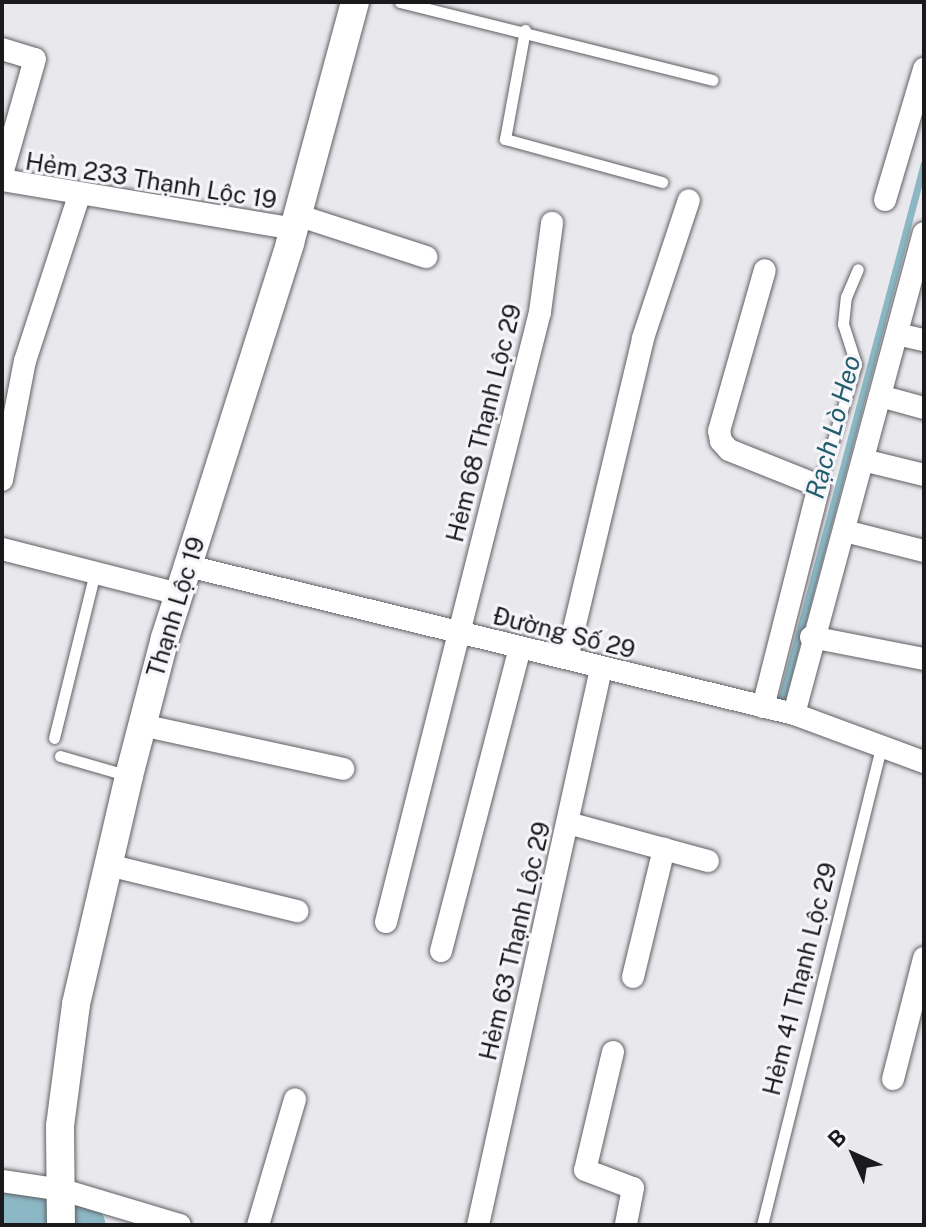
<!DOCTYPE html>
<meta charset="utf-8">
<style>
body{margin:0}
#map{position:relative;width:926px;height:1227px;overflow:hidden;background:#e8e8ed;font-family:"Public Sans",sans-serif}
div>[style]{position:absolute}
.stream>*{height:7px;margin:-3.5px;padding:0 3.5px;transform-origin:3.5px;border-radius:3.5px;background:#8bb8c4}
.river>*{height:40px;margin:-20px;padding:0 20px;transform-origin:20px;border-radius:20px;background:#8bb8c4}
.roads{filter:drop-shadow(0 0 2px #606064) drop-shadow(0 0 2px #606064)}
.service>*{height:11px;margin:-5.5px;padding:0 5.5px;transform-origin:5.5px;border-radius:5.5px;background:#fff}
.minor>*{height:22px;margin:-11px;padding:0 11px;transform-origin:11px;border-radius:11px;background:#fff}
.tertiary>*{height:28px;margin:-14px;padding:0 14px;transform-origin:14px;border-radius:14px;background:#fff}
span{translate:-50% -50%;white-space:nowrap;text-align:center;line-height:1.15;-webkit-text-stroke:6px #f6f5fa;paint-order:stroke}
.street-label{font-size:24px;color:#1a1a1c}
.water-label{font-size:26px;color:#225e6c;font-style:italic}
.frame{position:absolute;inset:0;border:4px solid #1a1a1c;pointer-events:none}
.north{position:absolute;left:814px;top:1115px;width:80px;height:80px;-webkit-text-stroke:6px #f6f5fa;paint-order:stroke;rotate:315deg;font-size:22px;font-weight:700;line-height:32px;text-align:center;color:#1a1a1c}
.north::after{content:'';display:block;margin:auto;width:28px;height:36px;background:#1a1a1c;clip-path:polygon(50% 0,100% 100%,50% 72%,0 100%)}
</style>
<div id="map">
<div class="stream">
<i style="left:781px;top:701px;width:557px;rotate:-75.11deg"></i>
</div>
<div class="river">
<i style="left:2px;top:1209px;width:85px;rotate:10.9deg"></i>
</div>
<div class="roads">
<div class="service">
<i style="left:400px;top:2px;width:322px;rotate:14deg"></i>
<i style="left:525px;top:30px;width:111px;rotate:100.4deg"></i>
<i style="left:505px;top:139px;width:163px;rotate:15.3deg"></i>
<i style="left:819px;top:486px;width:127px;rotate:-73.1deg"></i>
<i style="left:856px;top:364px;width:42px;rotate:-108deg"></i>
<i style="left:843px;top:324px;width:27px;rotate:-84deg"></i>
<i style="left:846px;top:297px;width:30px;rotate:-67deg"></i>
<i style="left:54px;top:738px;width:171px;rotate:-76.1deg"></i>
<i style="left:60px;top:756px;width:72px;rotate:16.2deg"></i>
<i style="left:762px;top:1225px;width:495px;rotate:-76deg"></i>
</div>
<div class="minor">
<i style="left:2px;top:49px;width:34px;rotate:17deg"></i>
<i style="left:35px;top:59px;width:120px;rotate:106deg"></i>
<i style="left:2px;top:180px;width:296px;rotate:9.5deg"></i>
<i style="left:885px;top:200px;width:137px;rotate:-73.4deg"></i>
<i style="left:297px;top:215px;width:136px;rotate:18deg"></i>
<i style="left:897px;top:334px;width:28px;rotate:13deg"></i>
<i style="left:880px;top:396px;width:46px;rotate:15.3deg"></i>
<i style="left:863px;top:460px;width:63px;rotate:13.8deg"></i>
<i style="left:2px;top:480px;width:121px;rotate:-79.1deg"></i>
<i style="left:25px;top:361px;width:174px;rotate:-71.9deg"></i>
<i style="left:845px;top:531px;width:81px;rotate:14.2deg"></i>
<i style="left:2px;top:549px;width:183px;rotate:14.3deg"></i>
<i style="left:188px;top:566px;width:624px;rotate:13.72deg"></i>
<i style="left:794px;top:714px;width:139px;rotate:20.3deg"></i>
<i style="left:811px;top:637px;width:115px;rotate:11deg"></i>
<i style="left:567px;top:658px;width:329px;rotate:-76.6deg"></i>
<i style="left:643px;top:338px;width:145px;rotate:-71.6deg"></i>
<i style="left:763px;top:707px;width:228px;rotate:-75.8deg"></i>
<i style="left:819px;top:486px;width:97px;rotate:-158.2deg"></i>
<i style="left:729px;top:450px;width:12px;rotate:-132deg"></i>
<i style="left:721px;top:441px;width:10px;rotate:-101deg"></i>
<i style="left:719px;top:431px;width:167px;rotate:-74.1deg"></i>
<i style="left:794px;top:714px;width:498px;rotate:-74.9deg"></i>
<i style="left:142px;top:725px;width:206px;rotate:12.3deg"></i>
<i style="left:568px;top:823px;width:145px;rotate:15.2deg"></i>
<i style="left:108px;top:865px;width:195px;rotate:13.7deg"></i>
<i style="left:386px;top:922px;width:629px;rotate:-75.83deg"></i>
<i style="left:540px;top:312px;width:90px;rotate:-82.3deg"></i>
<i style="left:441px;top:951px;width:313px;rotate:-75.4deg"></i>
<i style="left:633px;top:977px;width:132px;rotate:-76.4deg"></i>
<i style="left:613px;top:1052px;width:121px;rotate:103.3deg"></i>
<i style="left:585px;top:1170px;width:51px;rotate:20.6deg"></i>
<i style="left:633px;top:1188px;width:38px;rotate:101deg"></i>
<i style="left:893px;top:1079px;width:125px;rotate:-75.6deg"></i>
<i style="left:2px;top:1181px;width:62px;rotate:8.4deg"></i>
<i style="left:63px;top:1190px;width:122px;rotate:16.7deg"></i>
<i style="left:258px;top:1225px;width:131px;rotate:-73.6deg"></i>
<i style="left:478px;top:1225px;width:569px;rotate:-77.53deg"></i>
</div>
<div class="tertiary">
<i style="left:61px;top:1225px;width:99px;rotate:-90.6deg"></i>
<i style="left:60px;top:1126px;width:123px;rotate:-82.5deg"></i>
<i style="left:76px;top:1004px;width:234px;rotate:-76.9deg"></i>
<i style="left:129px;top:776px;width:143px;rotate:-75.4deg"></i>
<i style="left:165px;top:638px;width:414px;rotate:-72.4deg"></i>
<i style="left:290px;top:243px;width:250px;rotate:-74.9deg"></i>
</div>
</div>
<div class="street-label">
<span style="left:151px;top:181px;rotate:9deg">Hẻm 233 Thạnh Lộc 19</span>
<span style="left:484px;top:423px;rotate:-76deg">Hẻm 68 Thạnh Lộc 29</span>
<span style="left:176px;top:607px;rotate:-73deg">Thạnh Lộc 19</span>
<span style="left:564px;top:633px;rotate:14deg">Đường Số 29</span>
<span style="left:515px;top:941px;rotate:-77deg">Hẻm 63 Thạnh Lộc 29</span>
<span style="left:800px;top:979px;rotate:-76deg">Hẻm 41 Thạnh Lộc 29</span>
</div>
<div class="water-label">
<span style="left:833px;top:427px;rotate:-75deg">Rạch Lò Heo</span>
</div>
<div class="frame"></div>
<div class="north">B</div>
</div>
